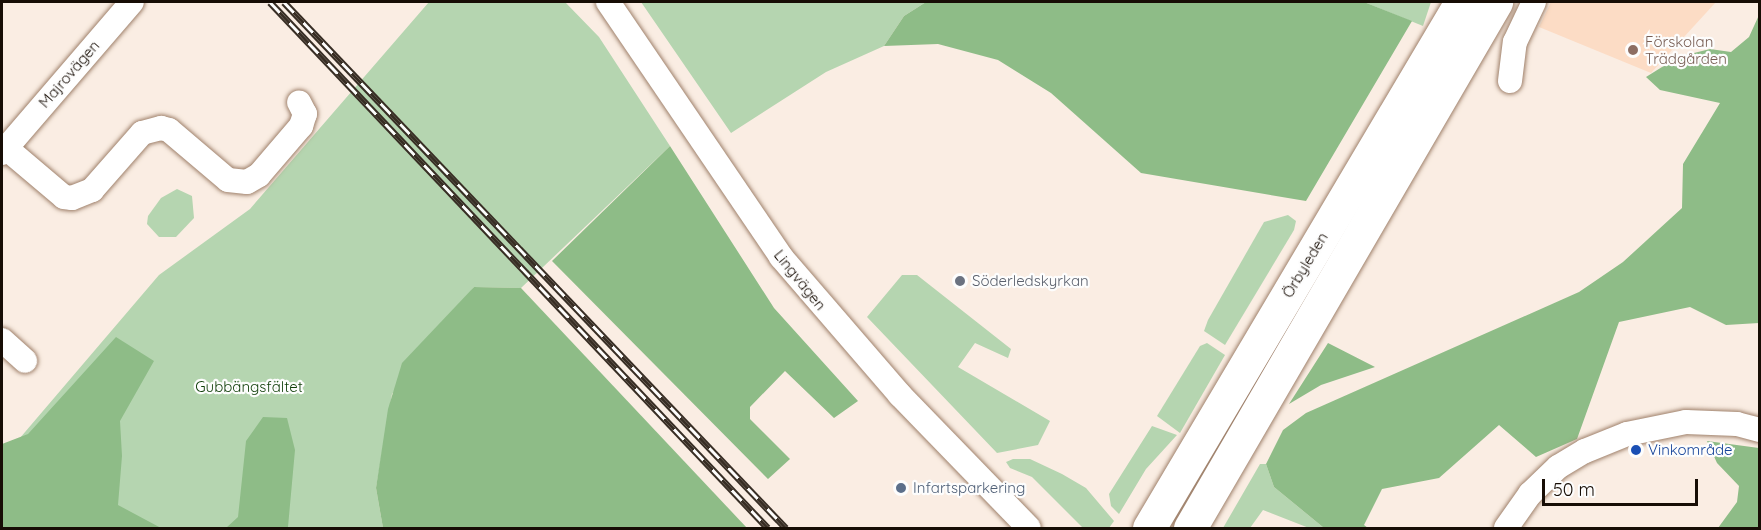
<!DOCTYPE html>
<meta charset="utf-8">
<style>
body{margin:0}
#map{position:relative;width:1761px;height:530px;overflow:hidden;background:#faede3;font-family:Quicksand,sans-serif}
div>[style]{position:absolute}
.built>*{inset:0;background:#fcdcc5}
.green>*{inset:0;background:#b5d5b0}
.forest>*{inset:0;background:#8ebc87}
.roads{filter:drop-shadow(0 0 2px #9f816b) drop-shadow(0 0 2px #9f816b)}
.minor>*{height:24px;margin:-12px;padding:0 12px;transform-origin:12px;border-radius:12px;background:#fff}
.secondary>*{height:33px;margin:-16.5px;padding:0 16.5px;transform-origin:16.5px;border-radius:16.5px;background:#fff}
.rail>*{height:7px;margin-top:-3.5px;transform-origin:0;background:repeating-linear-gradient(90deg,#fdfdfd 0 14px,#382e25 0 28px);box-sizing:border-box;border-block:2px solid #382e25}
.dots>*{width:16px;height:16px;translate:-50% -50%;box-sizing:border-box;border:3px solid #fdfdfd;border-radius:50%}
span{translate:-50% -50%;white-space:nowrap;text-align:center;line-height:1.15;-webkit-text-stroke:4.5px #fdfdfd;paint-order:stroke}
.education-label{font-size:15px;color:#785e54}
.left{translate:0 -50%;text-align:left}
.street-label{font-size:15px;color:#170d05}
.worship-label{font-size:15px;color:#5b616d}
.park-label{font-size:15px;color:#0e3d07}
.transit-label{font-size:15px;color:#164399}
.service-label{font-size:15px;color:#4e5e75}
.frame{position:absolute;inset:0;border:3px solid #170d05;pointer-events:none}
.scale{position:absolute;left:1542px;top:479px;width:156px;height:27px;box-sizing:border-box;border:3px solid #170d05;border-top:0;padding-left:8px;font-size:18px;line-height:21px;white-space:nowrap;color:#170d05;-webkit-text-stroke:4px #fdfdfd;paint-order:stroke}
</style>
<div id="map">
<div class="built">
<i style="clip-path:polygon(1551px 2px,1716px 2px,1651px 73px,1539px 27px)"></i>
</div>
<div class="green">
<i style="clip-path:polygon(429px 2px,565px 2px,599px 37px,670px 146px,521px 288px,474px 287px,392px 394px,376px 488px,383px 528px,2px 528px,2px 459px,159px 275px,250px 209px)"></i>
<i style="clip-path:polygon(641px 2px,926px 2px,904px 16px,884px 46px,826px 72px,731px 133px)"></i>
<i style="clip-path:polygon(1364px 2px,1431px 2px,1423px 26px)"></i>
<i style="clip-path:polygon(177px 189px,192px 196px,194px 218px,176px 237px,159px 237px,147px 224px,148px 216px,161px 198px)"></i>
<i style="clip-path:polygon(1288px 215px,1296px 221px,1294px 230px,1225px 345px,1204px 331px,1208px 320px,1264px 222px)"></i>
<i style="clip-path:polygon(902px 275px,917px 275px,1011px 349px,1008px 358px,975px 343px,958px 367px,1050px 421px,1038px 445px,997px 453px,867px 317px)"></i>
<i style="clip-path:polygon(1207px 343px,1225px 355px,1180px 433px,1157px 416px,1200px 346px)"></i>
<i style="clip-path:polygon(1152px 426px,1177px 435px,1146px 469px,1119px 514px,1111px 506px,1109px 494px)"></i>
<i style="clip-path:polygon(1013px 459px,1030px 459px,1062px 474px,1086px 488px,1114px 521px,1109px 528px,1083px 528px,1032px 477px,1010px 468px,1006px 462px)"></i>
<i style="clip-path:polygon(1260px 464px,1266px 464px,1274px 487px,1324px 528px,1309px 528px,1263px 510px,1250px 528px,1223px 528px)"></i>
</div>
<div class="forest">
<i style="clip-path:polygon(926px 2px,1364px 2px,1412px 21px,1306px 201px,1141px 173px,1051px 93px,998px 60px,938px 44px,884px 46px,904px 16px)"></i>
<i style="clip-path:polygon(1759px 15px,1759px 323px,1726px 325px,1690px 307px,1619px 322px,1577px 439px,1536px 457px,1499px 425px,1439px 478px,1382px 489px,1364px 525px,1368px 528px,1324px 528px,1274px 487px,1266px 464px,1283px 430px,1306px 413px,1579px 292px,1623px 262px,1682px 208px,1683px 164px,1720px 103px,1660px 90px,1646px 77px,1678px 57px,1710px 49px,1731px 52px,1749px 37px)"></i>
<i style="clip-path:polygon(670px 146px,774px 308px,858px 401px,834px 418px,785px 371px,750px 407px,750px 419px,790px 459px,768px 479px,552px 261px)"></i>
<i style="clip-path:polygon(474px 287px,521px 288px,747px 528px,383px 528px,376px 488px,388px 409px,402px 363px)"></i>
<i style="clip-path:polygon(116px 337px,154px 361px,120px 421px,122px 456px,118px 505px,161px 528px,2px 528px,2px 444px,28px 434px)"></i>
<i style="clip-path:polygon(1328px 343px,1375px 367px,1321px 385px,1289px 404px)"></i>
<i style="clip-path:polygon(263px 417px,287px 418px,295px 450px,288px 527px,226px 528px,238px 517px,246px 441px)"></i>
<i style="clip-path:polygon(1707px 441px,1759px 448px,1758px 528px,1718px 528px,1737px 502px,1739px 486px,1717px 463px)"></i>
</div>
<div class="roads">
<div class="minor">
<i style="left:608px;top:2px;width:308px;rotate:55.8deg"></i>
<i style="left:781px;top:257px;width:182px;rotate:49.2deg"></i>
<i style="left:900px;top:395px;width:185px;rotate:45.9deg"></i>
<i style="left:1510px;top:81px;width:39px;rotate:-83deg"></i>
<i style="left:1515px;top:42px;width:44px;rotate:-64.6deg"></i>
<i style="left:6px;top:148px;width:76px;rotate:40.2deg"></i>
<i style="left:64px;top:197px;width:8px;rotate:7deg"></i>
<i style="left:72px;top:198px;width:22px;rotate:-22deg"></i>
<i style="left:92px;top:190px;width:76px;rotate:-48.7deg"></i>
<i style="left:142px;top:133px;width:20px;rotate:-15deg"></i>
<i style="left:161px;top:128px;width:8px;rotate:14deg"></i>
<i style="left:169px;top:130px;width:77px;rotate:40.3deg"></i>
<i style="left:228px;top:180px;width:19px;rotate:6deg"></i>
<i style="left:247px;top:182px;width:14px;rotate:-30deg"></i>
<i style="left:259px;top:175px;width:65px;rotate:-49.4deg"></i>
<i style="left:301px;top:126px;width:13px;rotate:-72deg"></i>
<i style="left:305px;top:114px;width:13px;rotate:-117deg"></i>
<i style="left:2px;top:153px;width:199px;rotate:-49.3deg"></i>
<i style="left:2px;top:340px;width:31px;rotate:42deg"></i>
<i style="left:1506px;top:528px;width:42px;rotate:-54.8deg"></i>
<i style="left:1530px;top:494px;width:39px;rotate:-44deg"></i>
<i style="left:1558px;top:467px;width:31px;rotate:-31deg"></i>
<i style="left:1585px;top:451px;width:45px;rotate:-22deg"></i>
<i style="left:1627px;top:434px;width:60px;rotate:-11.5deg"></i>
<i style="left:1686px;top:422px;width:51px;rotate:2.2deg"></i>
<i style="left:1737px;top:424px;width:24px;rotate:15deg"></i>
</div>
<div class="secondary">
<i style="left:1149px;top:528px;width:612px;rotate:-59.33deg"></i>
<i style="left:1190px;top:528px;width:609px;rotate:-59.81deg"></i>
</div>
</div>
<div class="rail">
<i style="left:270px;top:2px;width:724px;rotate:46.57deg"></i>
<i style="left:284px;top:2px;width:727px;rotate:46.34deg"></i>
</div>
<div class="dots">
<i style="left:1633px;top:50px;background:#8d6e63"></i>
<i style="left:960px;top:281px;background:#6b7280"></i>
<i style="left:1636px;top:450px;background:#1a4fb4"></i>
<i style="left:901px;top:488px;background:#5c6f8a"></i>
</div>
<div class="education-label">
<span class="left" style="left:1645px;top:50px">Förskolan<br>Trädgården</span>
</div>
<div class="street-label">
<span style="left:69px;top:74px;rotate:-49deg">Majrovägen</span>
<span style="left:1305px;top:265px;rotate:-59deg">Örbyleden</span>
<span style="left:800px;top:280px;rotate:51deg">Lingvägen</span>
</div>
<div class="worship-label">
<span class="left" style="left:972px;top:281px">Söderledskyrkan</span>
</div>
<div class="park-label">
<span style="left:249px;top:387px">Gubbängsfältet</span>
</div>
<div class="transit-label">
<span class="left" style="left:1648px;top:450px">Vinkområde</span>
</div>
<div class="service-label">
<span class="left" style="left:913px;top:488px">Infartsparkering</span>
</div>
<div class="frame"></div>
<div class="scale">50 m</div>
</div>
